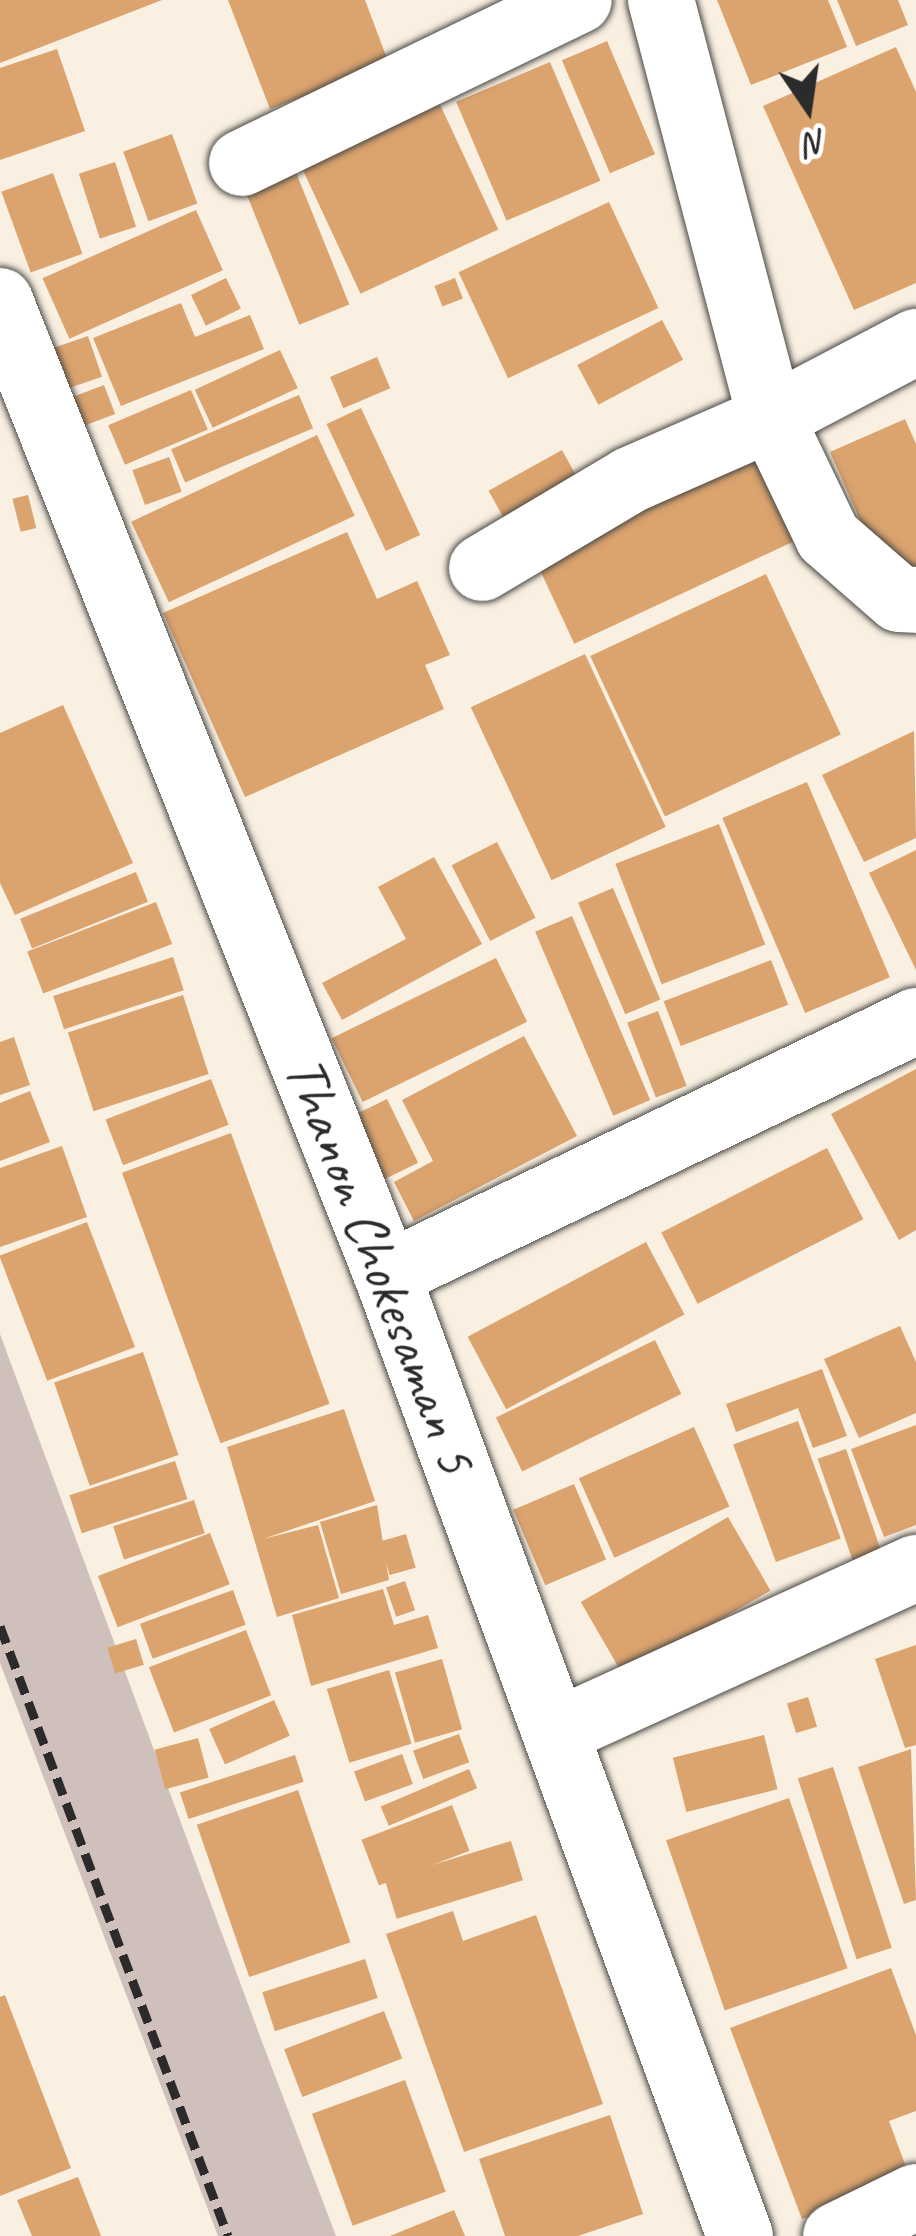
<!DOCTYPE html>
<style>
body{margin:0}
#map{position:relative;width:916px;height:2236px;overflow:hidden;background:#f9f0e1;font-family:Caveat,sans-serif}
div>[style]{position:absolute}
.industrial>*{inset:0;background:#d0c0bc}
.building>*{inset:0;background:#dba36e;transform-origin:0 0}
.roads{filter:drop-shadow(0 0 3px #4a4946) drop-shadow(0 0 3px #4a4946)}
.minor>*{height:66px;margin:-33px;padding:0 33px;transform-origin:33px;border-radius:33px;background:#fff}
.tertiary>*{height:66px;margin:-33px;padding:0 33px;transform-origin:33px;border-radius:33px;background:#fff}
.rail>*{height:9px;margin-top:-4.5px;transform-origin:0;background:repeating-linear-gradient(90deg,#2b2b2b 0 18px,transparent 0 27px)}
span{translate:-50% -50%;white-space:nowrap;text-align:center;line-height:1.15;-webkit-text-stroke:12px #fff;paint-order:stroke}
.street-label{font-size:57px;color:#2b2b2b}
.north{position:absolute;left:748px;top:48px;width:120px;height:120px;-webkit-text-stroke:9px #fff;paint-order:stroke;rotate:167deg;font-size:33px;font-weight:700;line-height:48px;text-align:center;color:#2b2b2b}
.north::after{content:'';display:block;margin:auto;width:42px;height:54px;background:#2b2b2b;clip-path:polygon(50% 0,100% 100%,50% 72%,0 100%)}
</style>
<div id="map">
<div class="industrial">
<i style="clip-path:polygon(0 1334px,261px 2039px,336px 2236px,218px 2236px,0 1663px)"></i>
</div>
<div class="building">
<i style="clip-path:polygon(0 0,162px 0,0 63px)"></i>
<i style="clip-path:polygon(228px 0,365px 0,389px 64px,270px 109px)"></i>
<i style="clip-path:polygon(717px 0,828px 0,847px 47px,751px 85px)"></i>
<i style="clip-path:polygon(837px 0,898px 0,908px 25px,856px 46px)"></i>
<i style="left:607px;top:41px;width:123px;height:49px;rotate:67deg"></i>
<i style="clip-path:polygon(896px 47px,916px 92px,916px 283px,854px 310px,763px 106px)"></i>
<i style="clip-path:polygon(57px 49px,85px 131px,0 160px,0 68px)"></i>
<i style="left:550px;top:62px;width:129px;height:102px;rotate:67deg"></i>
<i style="left:437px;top:98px;width:145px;height:152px;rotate:65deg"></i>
<i style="left:172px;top:134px;width:74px;height:52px;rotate:70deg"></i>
<i style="left:115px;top:162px;width:68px;height:38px;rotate:72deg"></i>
<i style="left:295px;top:170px;width:145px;height:54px;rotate:68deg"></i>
<i style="left:53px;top:173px;width:86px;height:55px;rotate:70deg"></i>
<i style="left:609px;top:202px;width:117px;height:166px;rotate:65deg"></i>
<i style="left:196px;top:210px;width:66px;height:168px;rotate:66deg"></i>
<i style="left:226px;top:278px;width:34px;height:39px;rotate:64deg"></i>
<i style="left:455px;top:278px;width:22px;height:22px;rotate:69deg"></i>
<i style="clip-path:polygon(181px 303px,195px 337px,250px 315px,264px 349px,121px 406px,93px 338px)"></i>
<i style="left:662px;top:320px;width:45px;height:96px;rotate:62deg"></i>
<i style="left:88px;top:336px;width:43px;height:40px;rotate:71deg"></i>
<i style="left:280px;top:350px;width:42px;height:94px;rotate:65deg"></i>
<i style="left:377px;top:357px;width:34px;height:51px;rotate:67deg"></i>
<i style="left:104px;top:385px;width:31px;height:33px;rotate:69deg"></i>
<i style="left:191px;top:390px;width:43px;height:90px;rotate:67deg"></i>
<i style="left:299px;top:395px;width:36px;height:139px;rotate:67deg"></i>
<i style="left:361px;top:408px;width:140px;height:38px;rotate:65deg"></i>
<i style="clip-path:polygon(905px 419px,916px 444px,916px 575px,889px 586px,830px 452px)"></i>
<i style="left:317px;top:435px;width:89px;height:205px;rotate:65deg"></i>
<i style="left:752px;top:445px;width:105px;height:245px;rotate:65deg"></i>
<i style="left:562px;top:450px;width:58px;height:84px;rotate:61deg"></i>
<i style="left:169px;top:457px;width:37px;height:39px;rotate:70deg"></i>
<i style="left:28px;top:495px;width:34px;height:16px;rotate:76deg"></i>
<i style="clip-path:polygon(347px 532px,377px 599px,417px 581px,450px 655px,425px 665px,444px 709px,245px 797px,163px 613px)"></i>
<i style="left:766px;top:574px;width:177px;height:194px;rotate:65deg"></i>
<i style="left:585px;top:654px;width:191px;height:126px;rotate:65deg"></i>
<i style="clip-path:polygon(63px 705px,133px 863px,15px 915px,0 883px,0 733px)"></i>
<i style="clip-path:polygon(914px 731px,916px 838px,864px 862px,822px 775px)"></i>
<i style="left:807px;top:782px;width:212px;height:92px;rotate:67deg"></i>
<i style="left:719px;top:824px;width:129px;height:111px;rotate:69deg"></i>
<i style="left:497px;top:842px;width:85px;height:51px;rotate:63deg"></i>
<i style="clip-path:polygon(916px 850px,916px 970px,869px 873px)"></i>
<i style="clip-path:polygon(434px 857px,482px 944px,342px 1020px,322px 983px,406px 939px,378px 887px)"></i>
<i style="left:136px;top:872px;width:32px;height:125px;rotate:68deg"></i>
<i style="left:613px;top:888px;width:121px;height:38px;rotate:67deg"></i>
<i style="left:156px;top:902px;width:45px;height:138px;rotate:69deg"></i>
<i style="left:572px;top:916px;width:200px;height:40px;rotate:67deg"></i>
<i style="left:173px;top:957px;width:35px;height:126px;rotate:72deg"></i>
<i style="left:496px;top:958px;width:71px;height:183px;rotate:64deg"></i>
<i style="left:771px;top:960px;width:48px;height:115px;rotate:69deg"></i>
<i style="left:183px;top:995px;width:83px;height:121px;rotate:72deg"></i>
<i style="left:658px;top:1011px;width:80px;height:33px;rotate:69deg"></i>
<i style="clip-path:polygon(524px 1036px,577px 1136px,414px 1221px,394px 1182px,433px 1161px,402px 1100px)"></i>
<i style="clip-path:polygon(14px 1037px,30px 1085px,0 1095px,0 1042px)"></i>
<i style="clip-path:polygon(916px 1069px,916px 1230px,899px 1240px,831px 1114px)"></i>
<i style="left:211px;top:1079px;width:49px;height:113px;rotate:69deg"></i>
<i style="clip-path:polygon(30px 1091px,50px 1142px,0 1161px,0 1103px)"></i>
<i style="left:387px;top:1099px;width:71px;height:50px;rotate:64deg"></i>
<i style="left:231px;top:1133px;width:288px;height:116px;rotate:70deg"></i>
<i style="clip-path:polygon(62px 1146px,87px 1217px,0 1247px,0 1168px)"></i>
<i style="left:827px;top:1148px;width:80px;height:186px;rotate:63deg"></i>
<i style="left:87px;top:1222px;width:134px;height:94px;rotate:69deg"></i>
<i style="left:646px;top:1242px;width:82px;height:202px;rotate:62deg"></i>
<i style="clip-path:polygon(900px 1326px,916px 1362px,916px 1413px,859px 1438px,824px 1359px)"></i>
<i style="left:655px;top:1340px;width:60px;height:177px;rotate:64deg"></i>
<i style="left:143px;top:1352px;width:109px;height:94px;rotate:71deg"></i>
<i style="clip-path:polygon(822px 1369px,847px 1436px,813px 1448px,798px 1408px,736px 1432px,726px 1404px)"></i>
<i style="clip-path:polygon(344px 1409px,375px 1501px,263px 1539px,318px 1525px,339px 1598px,277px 1617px,227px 1447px)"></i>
<i style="left:798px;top:1421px;width:125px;height:69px;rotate:70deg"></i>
<i style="clip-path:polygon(916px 1425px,916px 1525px,884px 1537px,851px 1449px)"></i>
<i style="left:694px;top:1427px;width:87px;height:126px;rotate:66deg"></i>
<i style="left:846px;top:1449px;width:110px;height:30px;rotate:71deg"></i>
<i style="left:175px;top:1461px;width:40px;height:111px;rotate:72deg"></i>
<i style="left:574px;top:1484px;width:82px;height:66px;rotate:67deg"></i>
<i style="left:194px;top:1500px;width:35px;height:85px;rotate:72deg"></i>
<i style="clip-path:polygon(377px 1505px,389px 1580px,341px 1594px,320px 1522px)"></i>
<i style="left:728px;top:1517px;width:85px;height:170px;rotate:60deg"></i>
<i style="left:210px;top:1533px;width:55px;height:120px;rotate:69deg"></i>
<i style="left:406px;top:1534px;width:35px;height:27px;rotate:74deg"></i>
<i style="left:405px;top:1581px;width:31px;height:20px;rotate:71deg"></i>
<i style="clip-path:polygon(383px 1589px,394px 1625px,428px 1615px,438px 1648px,311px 1686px,292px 1615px)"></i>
<i style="left:233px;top:1590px;width:37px;height:99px;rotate:70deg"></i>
<i style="left:246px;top:1630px;width:70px;height:104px;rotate:69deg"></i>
<i style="left:136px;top:1639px;width:27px;height:30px;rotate:73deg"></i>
<i style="clip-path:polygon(916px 1645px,916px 1745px,905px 1748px,875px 1659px)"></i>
<i style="left:442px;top:1659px;width:73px;height:49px;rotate:74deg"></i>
<i style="left:389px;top:1670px;width:77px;height:65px;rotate:73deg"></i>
<i style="left:808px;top:1697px;width:31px;height:22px;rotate:73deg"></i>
<i style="left:274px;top:1700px;width:39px;height:71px;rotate:66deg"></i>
<i style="left:459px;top:1734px;width:30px;height:49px;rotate:70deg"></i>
<i style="left:764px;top:1735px;width:56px;height:94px;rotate:76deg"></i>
<i style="left:198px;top:1738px;width:41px;height:45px;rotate:75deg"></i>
<i style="clip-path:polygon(911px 1749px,916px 1900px,904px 1904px,858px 1767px)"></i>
<i style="left:402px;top:1754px;width:32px;height:51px;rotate:70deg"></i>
<i style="left:295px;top:1755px;width:28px;height:121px;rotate:72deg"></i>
<i style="left:833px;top:1767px;width:190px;height:37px;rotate:72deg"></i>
<i style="left:469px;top:1769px;width:21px;height:96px;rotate:67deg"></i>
<i style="left:298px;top:1790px;width:161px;height:107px;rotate:71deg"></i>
<i style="left:789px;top:1798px;width:180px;height:130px;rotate:71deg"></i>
<i style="left:452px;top:1805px;width:49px;height:97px;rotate:69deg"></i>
<i style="left:511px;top:1841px;width:41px;height:132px;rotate:73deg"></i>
<i style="clip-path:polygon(453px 1911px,463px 1941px,536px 1915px,603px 2104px,464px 2152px,386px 1934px)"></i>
<i style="left:365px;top:1959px;width:41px;height:108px;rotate:72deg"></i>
<i style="clip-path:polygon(891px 1968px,916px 2035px,916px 2111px,889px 2121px,910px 2178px,802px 2219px,730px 2028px)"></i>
<i style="clip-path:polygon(5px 1995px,71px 2168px,0 2196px,0 1997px)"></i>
<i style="left:384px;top:2011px;width:51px;height:107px;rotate:69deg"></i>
<i style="left:405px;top:2080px;width:119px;height:99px;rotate:70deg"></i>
<i style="clip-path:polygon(610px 2115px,643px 2214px,578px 2236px,505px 2236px,479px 2159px)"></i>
<i style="clip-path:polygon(78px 2177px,101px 2236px,32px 2236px,17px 2200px)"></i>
<i style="clip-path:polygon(454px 2210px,465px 2236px,390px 2236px)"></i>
</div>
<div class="roads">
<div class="minor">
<i style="left:661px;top:0;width:432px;rotate:75.3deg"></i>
<i style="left:771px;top:418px;width:164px;rotate:-27.7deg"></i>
<i style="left:242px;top:163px;width:374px;rotate:-25.8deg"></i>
<i style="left:482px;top:568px;width:172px;rotate:-30.7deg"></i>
<i style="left:630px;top:480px;width:154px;rotate:-23.7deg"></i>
<i style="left:771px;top:418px;width:132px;rotate:64.4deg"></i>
<i style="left:828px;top:537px;width:94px;rotate:41.1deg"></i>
<i style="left:899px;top:599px;width:17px;rotate:3deg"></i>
<i style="left:387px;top:1275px;width:587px;rotate:-25.65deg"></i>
<i style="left:556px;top:1732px;width:396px;rotate:-24.5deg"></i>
<i style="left:836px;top:2236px;width:89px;rotate:-26deg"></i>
</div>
<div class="tertiary">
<i style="left:0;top:301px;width:1048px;rotate:68.33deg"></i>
<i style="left:387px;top:1275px;width:1024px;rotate:69.83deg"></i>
</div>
</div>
<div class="rail">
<i style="left:0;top:1626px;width:651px;rotate:69.51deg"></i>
</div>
<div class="street-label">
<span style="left:380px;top:1265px;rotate:69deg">Thanon Chokesaman 5</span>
</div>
<div class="north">N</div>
</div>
